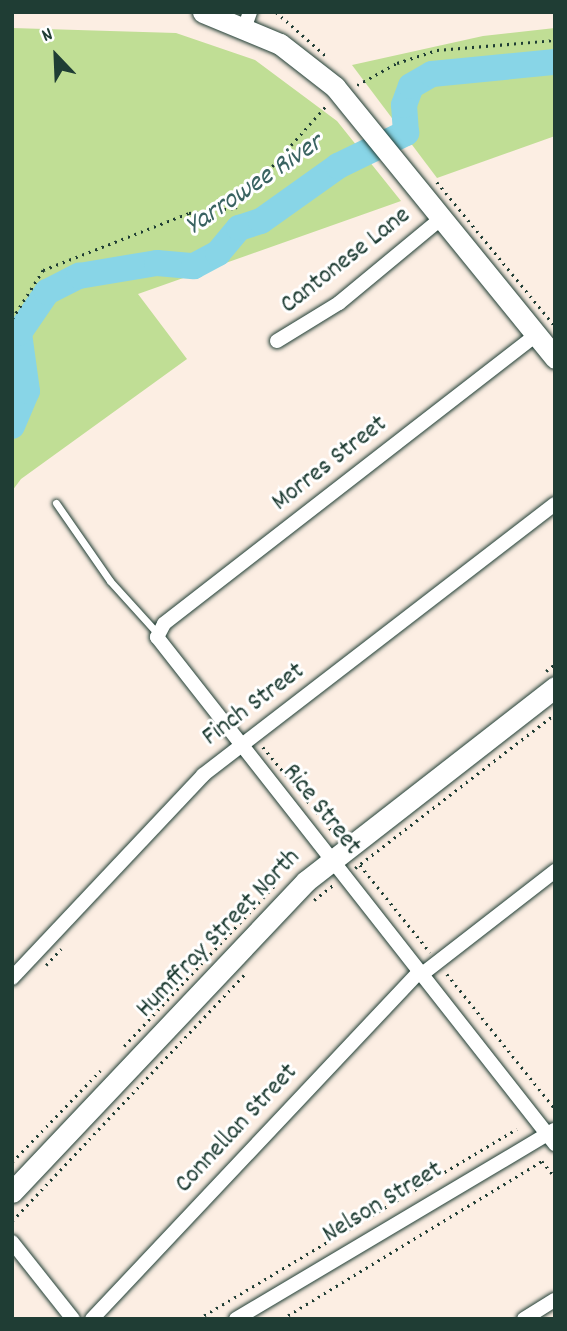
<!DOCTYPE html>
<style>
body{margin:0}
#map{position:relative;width:567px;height:1331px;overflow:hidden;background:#fceee3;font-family:Dekko,sans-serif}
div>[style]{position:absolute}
.green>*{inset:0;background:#c0de95}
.river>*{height:26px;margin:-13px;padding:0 13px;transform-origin:13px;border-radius:13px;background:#88d5e7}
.path>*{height:2.5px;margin-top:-1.25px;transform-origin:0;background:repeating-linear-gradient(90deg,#1f3d34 0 2px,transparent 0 7px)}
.roads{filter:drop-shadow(0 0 2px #1f3d34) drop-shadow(0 0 2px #1f3d34)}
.lane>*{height:7px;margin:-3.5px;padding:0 3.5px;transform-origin:3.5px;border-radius:3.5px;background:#fff}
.street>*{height:14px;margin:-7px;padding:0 7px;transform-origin:7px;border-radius:7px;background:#fff}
.secondary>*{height:21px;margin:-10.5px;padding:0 10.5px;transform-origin:10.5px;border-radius:10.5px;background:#fff}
span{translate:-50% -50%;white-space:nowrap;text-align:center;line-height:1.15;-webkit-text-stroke:6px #fff;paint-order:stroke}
.street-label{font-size:26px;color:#1f3d34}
.water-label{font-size:28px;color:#396361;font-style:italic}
.frame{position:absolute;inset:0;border:14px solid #1f3d34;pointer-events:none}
.north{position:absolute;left:21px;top:21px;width:70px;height:70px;-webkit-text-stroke:5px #fff;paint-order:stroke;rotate:337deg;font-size:19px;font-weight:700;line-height:28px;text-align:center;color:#1f3d34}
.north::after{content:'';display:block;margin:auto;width:24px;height:32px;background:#1f3d34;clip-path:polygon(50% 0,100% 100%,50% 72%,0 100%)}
</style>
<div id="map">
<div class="green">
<i style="clip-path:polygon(12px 28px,176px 33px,255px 60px,337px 121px,401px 201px,138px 294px,187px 359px,21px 479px,12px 491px)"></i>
<i style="clip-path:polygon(555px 28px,555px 136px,437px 178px,352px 65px,483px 36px)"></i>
</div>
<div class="river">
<i style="left:12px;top:426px;width:38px;rotate:-67deg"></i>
<i style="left:27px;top:391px;width:59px;rotate:-97.9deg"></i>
<i style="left:19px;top:333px;width:50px;rotate:-55.7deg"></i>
<i style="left:47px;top:292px;width:36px;rotate:-27deg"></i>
<i style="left:79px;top:276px;width:79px;rotate:-9.5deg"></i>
<i style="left:157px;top:263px;width:37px;rotate:5deg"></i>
<i style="left:194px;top:266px;width:27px;rotate:-28deg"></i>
<i style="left:218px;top:253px;width:33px;rotate:-50deg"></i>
<i style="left:239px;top:228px;width:23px;rotate:-18deg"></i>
<i style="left:261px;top:221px;width:95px;rotate:-35.5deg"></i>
<i style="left:338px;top:166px;width:76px;rotate:-25.9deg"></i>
<i style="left:406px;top:133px;width:28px;rotate:-94deg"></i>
<i style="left:404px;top:105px;width:20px;rotate:-70deg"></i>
<i style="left:411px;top:86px;width:24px;rotate:-30deg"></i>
<i style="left:432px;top:74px;width:124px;rotate:-5.6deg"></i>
</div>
<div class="path">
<i style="left:276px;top:12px;width:67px;rotate:41.3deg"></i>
<i style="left:357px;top:85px;width:46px;rotate:-28.8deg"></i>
<i style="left:397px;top:63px;width:42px;rotate:-18deg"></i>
<i style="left:437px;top:50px;width:118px;rotate:-4.8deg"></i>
<i style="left:437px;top:182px;width:186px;rotate:50.7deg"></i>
<i style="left:12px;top:319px;width:58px;rotate:-57.7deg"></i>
<i style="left:43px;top:270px;width:157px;rotate:-21.3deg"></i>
<i style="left:189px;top:213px;width:46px;rotate:-6.2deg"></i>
<i style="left:235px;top:208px;width:137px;rotate:-48.3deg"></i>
<i style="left:546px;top:671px;width:11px;rotate:-38deg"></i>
<i style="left:263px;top:747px;width:110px;rotate:50.5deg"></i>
<i style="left:360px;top:865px;width:112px;rotate:51.2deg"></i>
<i style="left:355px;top:868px;width:252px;rotate:-37.6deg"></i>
<i style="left:314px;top:900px;width:24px;rotate:-38deg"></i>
<i style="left:46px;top:965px;width:22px;rotate:-47deg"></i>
<i style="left:447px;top:974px;width:173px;rotate:51.3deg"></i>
<i style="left:124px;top:1046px;width:221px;rotate:-46.8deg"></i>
<i style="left:12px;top:1162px;width:127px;rotate:-46deg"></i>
<i style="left:12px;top:1221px;width:340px;rotate:-46.7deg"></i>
<i style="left:198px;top:1319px;width:371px;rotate:-30.8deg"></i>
<i style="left:282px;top:1319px;width:304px;rotate:-31.3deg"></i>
<i style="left:542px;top:1161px;width:21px;rotate:51deg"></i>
</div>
<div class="roads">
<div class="lane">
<i style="left:56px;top:503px;width:95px;rotate:55.3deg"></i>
<i style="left:110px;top:581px;width:72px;rotate:47.8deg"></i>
</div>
<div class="street">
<i style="left:245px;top:26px;width:15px;rotate:-70deg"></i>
<i style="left:536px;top:335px;width:471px;rotate:142.2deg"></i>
<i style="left:164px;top:624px;width:15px;rotate:118deg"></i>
<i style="left:157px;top:637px;width:645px;rotate:51.87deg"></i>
<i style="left:277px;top:341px;width:73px;rotate:-31.5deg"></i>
<i style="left:339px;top:303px;width:135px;rotate:-39.6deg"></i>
<i style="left:421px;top:975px;width:170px;rotate:-37.8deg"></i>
<i style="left:12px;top:978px;width:279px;rotate:-46.7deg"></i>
<i style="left:203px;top:775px;width:444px;rotate:-37.6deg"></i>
<i style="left:12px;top:1242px;width:98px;rotate:51.6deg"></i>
<i style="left:92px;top:1319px;width:477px;rotate:-46.7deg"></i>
<i style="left:236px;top:1319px;width:370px;rotate:-30.7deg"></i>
<i style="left:524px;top:1319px;width:36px;rotate:-32deg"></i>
</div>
<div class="secondary">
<i style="left:203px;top:12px;width:83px;rotate:22.6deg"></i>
<i style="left:280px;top:44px;width:70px;rotate:38deg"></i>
<i style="left:335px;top:87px;width:349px;rotate:50.9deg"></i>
<i style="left:12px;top:1192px;width:428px;rotate:-46.6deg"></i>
<i style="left:306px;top:881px;width:316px;rotate:-37.9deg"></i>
</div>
</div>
<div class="street-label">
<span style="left:346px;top:261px;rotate:-38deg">Cantonese Lane</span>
<span style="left:330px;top:464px;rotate:-38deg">Morres Street</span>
<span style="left:254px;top:705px;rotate:-37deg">Finch Street</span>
<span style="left:321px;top:810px;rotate:51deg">Rice Street</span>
<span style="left:219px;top:934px;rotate:-46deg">Humffray Street North</span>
<span style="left:237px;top:1129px;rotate:-47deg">Connellan Street</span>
<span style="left:383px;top:1203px;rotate:-31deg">Nelson Street</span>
</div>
<div class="water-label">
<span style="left:255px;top:186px;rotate:-34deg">Yarrowee River</span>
</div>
<div class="frame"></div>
<div class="north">N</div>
</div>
